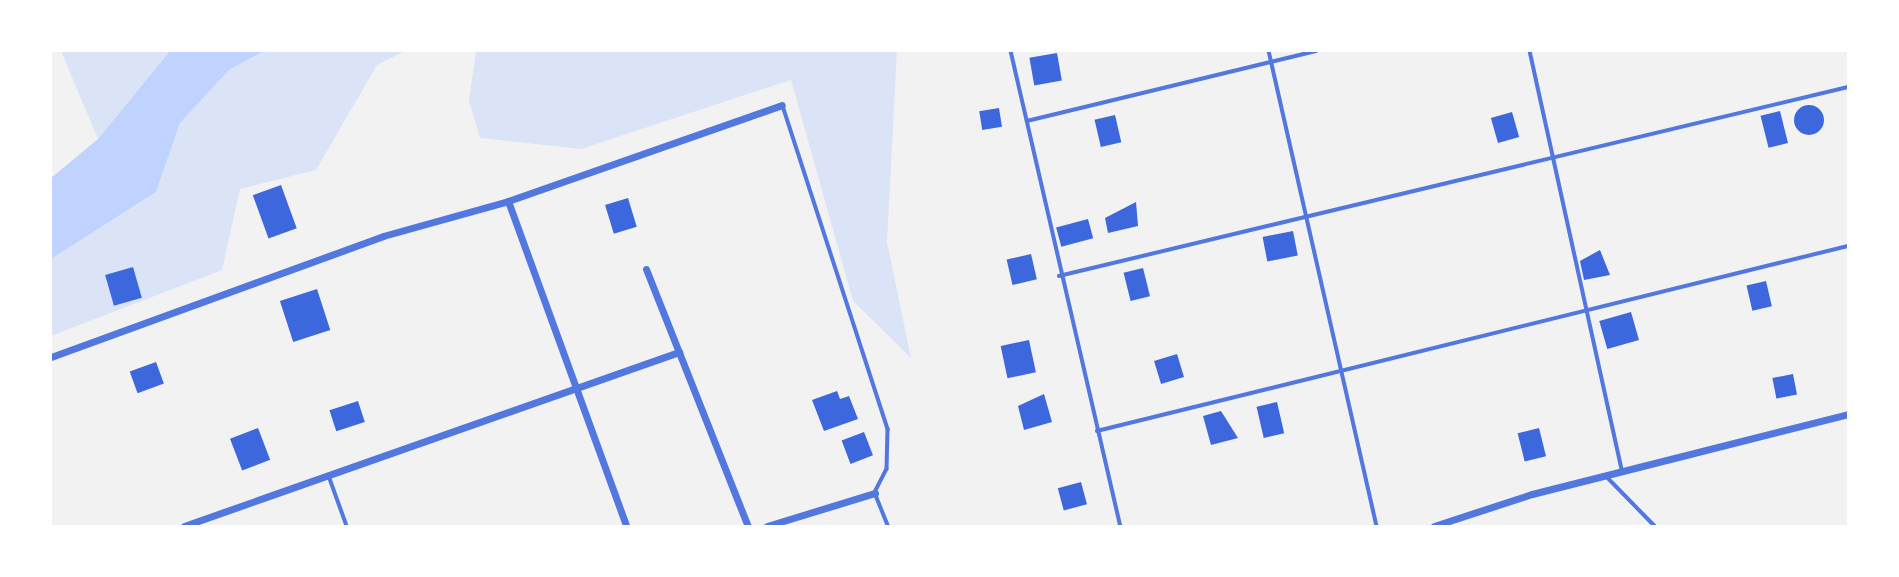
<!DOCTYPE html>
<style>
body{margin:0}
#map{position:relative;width:1899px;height:577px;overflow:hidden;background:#f2f2f2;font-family:"Fira Sans Condensed",sans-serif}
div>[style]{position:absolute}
.green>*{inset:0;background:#dbe4f7}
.water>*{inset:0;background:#bfd3fe}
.building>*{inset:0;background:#3d67dc;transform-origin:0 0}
.round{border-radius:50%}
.service>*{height:3.5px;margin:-1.75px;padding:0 1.75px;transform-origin:1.75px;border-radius:1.75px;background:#5277de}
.minor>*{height:7px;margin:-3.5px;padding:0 3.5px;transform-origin:3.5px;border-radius:3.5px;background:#5277de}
span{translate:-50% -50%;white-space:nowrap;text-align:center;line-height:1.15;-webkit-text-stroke:7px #fff;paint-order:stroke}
.frame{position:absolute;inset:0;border:52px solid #fff;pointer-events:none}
</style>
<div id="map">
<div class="green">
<i style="clip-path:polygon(61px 51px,170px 51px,98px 139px)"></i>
<i style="clip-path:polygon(264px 51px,405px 51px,377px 65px,316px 170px,240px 189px,222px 270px,51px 336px,51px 259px,156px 192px,180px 123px,229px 70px)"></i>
<i style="clip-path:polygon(476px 51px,897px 51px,887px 242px,911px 358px,853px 301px,791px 80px,581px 149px,480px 138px,469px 101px)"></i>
</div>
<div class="water">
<i style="clip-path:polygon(170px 51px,264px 51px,229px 70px,180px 123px,156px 192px,51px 259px,51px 178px,98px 139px)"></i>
</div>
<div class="building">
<i style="left:1057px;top:53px;width:28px;height:28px;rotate:80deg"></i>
<i class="round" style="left:1794px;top:105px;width:30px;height:30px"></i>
<i style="left:999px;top:108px;width:19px;height:20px;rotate:81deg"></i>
<i style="left:1780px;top:111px;width:33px;height:20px;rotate:76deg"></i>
<i style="left:1512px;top:112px;width:26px;height:22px;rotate:74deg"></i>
<i style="left:1115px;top:115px;width:28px;height:21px;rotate:77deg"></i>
<i style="left:281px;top:185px;width:46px;height:30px;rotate:70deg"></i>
<i style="left:628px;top:198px;width:30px;height:24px;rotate:73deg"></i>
<i style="clip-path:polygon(1136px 202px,1138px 226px,1108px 233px,1105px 218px)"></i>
<i style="left:1088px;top:219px;width:20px;height:33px;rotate:75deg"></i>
<i style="left:1293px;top:231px;width:25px;height:31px;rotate:79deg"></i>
<i style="clip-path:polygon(1600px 250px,1610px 275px,1584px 280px,1580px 261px)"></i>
<i style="left:1031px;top:254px;width:26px;height:25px;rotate:77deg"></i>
<i style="left:133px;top:267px;width:32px;height:29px;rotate:74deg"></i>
<i style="left:1143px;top:268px;width:29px;height:20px;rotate:76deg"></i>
<i style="left:1766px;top:281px;width:26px;height:20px;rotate:77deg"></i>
<i style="left:317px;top:289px;width:43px;height:39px;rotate:72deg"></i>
<i style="left:1631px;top:312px;width:29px;height:33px;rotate:74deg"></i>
<i style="left:1029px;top:340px;width:33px;height:29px;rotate:78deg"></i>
<i style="left:1177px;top:354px;width:24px;height:24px;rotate:73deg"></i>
<i style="left:156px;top:362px;width:23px;height:28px;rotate:70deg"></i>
<i style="left:1793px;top:374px;width:21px;height:21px;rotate:79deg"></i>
<i style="clip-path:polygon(837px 391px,840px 399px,849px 396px,858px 419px,824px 431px,812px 400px)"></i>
<i style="clip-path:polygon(1044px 394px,1052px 422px,1024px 430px,1018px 406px)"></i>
<i style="left:358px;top:401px;width:22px;height:30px;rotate:72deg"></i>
<i style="left:1277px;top:402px;width:32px;height:21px;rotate:77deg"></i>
<i style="clip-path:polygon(1221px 411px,1238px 438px,1211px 445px,1203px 416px)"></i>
<i style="left:258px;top:428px;width:34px;height:30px;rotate:69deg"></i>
<i style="left:1539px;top:428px;width:29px;height:22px;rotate:76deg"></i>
<i style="left:864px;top:432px;width:25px;height:24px;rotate:69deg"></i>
<i style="left:1081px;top:482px;width:23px;height:24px;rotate:75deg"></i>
</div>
<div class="service">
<i style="left:1011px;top:51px;width:488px;rotate:77deg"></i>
<i style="left:1269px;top:51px;width:487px;rotate:77.2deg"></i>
<i style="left:1530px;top:51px;width:430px;rotate:77.6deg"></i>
<i style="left:783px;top:106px;width:340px;rotate:72deg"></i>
<i style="left:888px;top:429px;width:40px;rotate:91.4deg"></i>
<i style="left:887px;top:469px;width:27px;rotate:117deg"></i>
<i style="left:875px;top:493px;width:35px;rotate:68deg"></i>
<i style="left:1027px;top:121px;width:297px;rotate:-13.6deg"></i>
<i style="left:1059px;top:276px;width:811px;rotate:-13.47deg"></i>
<i style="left:1097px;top:431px;width:773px;rotate:-13.84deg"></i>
<i style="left:1605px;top:475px;width:71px;rotate:45.6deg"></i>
<i style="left:329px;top:476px;width:53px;rotate:70.2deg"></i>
</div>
<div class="minor">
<i style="left:508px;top:201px;width:346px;rotate:70deg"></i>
<i style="left:646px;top:269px;width:277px;rotate:68.4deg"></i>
<i style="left:51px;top:357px;width:353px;rotate:-20deg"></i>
<i style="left:383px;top:236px;width:130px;rotate:-15.6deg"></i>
<i style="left:508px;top:201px;width:290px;rotate:-19.3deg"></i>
<i style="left:184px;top:526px;width:525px;rotate:-19.37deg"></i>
<i style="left:767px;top:526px;width:113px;rotate:-17deg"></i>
<i style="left:1434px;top:526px;width:103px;rotate:-18.1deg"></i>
<i style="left:1532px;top:494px;width:326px;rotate:-14.2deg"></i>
</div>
<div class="frame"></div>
</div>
